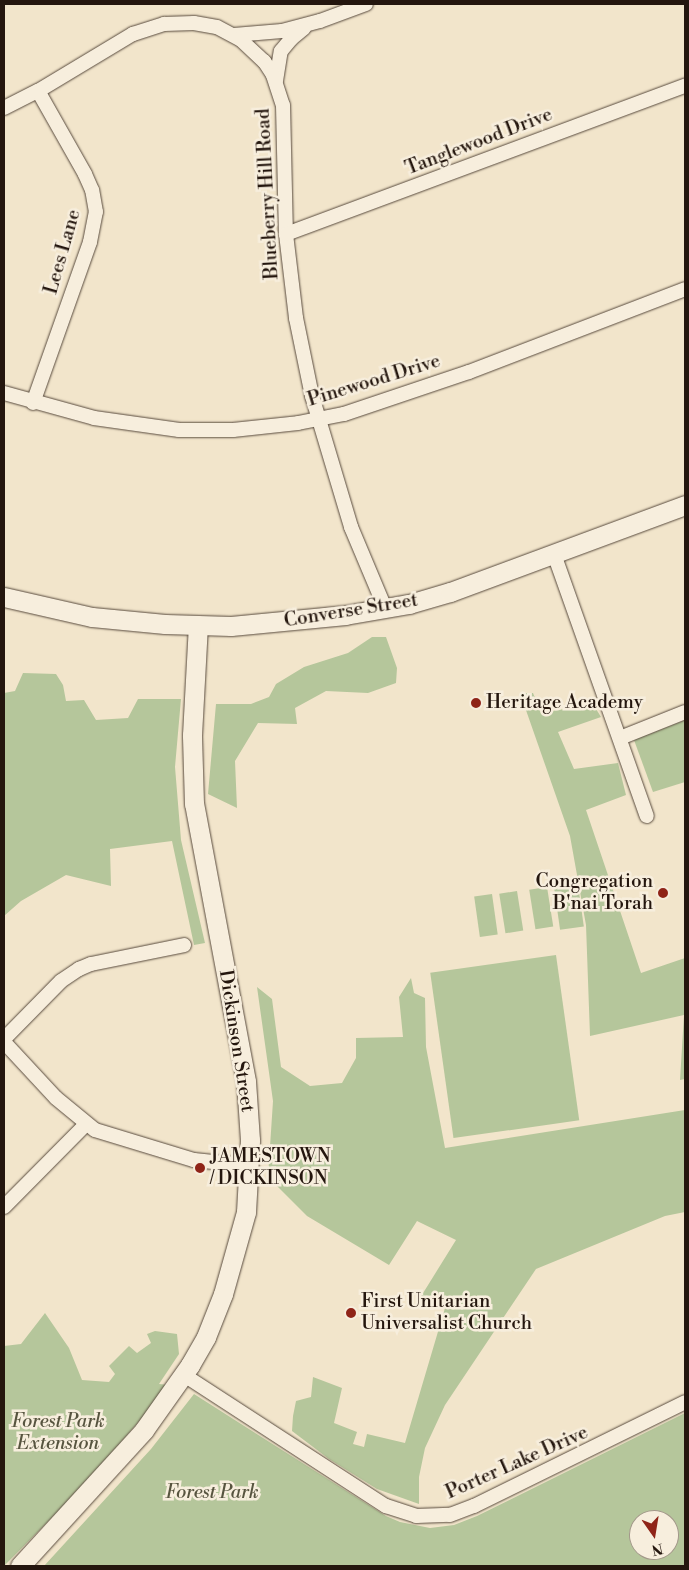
<!DOCTYPE html>
<style>
body{margin:0}
#map{position:relative;width:689px;height:1570px;overflow:hidden;background:#f2e5cb;font-family:"Libre Bodoni",serif}
div>[style]{position:absolute}
.green>*{inset:0;background:#b5c69b;transform-origin:0 0}
.roads{filter:drop-shadow(0 0 1px #584a3d) drop-shadow(0 0 1px #584a3d)}
.minor>*{height:14px;margin:-7px;padding:0 7px;transform-origin:7px;border-radius:7px;background:#f7eedd}
.secondary>*{height:19px;margin:-9.5px;padding:0 9.5px;transform-origin:9.5px;border-radius:9.5px;background:#f7eedd}
.dots>*{width:14px;height:14px;translate:-50% -50%;box-sizing:border-box;border:2px solid #f7eedd;border-radius:50%}
span{translate:-50% -50%;white-space:nowrap;text-align:center;line-height:1.15;-webkit-text-stroke:5px #f7eedd;paint-order:stroke}
.street-label{font-size:19px;color:#24160e}
.poi-label{font-size:19px;color:#24160e}
.left{translate:0 -50%;text-align:left}
.right{translate:-100% -50%;text-align:right}
.park-label{font-size:19px;color:#57543f;font-style:italic}
.frame{position:absolute;inset:0;border:5px solid #24160e;pointer-events:none}
.north{position:absolute;left:629px;top:1510px;width:50px;height:50px;box-sizing:border-box;background:#f7eedd;border:1px solid #a3988a;border-radius:50%;rotate:167deg;font-size:14px;font-weight:700;line-height:20px;text-align:center;color:#24160e}
.north::after{content:'';display:block;margin:auto;width:18px;height:22px;background:#8f2418;clip-path:polygon(50% 0,100% 100%,50% 72%,0 100%)}
</style>
<div id="map">
<div class="green">
<i style="clip-path:polygon(372px 637px,386px 637px,397px 668px,396px 683px,368px 693px,326px 691px,295px 708px,297px 724px,258px 723px,235px 761px,237px 808px,208px 794px,216px 704px,251px 704px,269px 697px,276px 684px,304px 667px,348px 653px)"></i>
<i style="clip-path:polygon(23px 673px,56px 674px,63px 685px,66px 701px,84px 700px,96px 720px,128px 718px,138px 699px,181px 699px,175px 767px,181px 840px,205px 943px,194px 945px,172px 841px,110px 849px,111px 886px,66px 875px,21px 901px,4px 916px,4px 693px,15px 691px)"></i>
<i style="clip-path:polygon(520px 693px,533px 693px,541px 713px,593px 704px,601px 717px,558px 732px,574px 769px,618px 763px,626px 795px,586px 810px,641px 973px,685px 958px,685px 1079px,680px 1080px,684px 1015px,590px 1036px,586px 925px,570px 836px)"></i>
<i style="clip-path:polygon(685px 720px,685px 782px,653px 792px,634px 740px)"></i>
<i style="left:577px;top:878px;width:49px;height:24px;rotate:82deg"></i>
<i style="left:547px;top:887px;width:40px;height:18px;rotate:81deg"></i>
<i style="left:517px;top:891px;width:40px;height:18px;rotate:81deg"></i>
<i style="left:492px;top:894px;width:41px;height:18px;rotate:82deg"></i>
<i style="left:556px;top:955px;width:167px;height:127px;rotate:82deg"></i>
<i style="clip-path:polygon(411px 978px,414px 993px,425px 998px,426px 1047px,445px 1148px,685px 1110px,685px 1212px,665px 1216px,536px 1269px,445px 1405px,425px 1448px,419px 1477px,419px 1504px,377px 1489px,329px 1459px,292px 1431px,293px 1416px,296px 1401px,311px 1397px,313px 1377px,342px 1388px,334px 1423px,357px 1432px,353px 1444px,364px 1447px,367px 1434px,405px 1443px,445px 1308px,420px 1298px,456px 1240px,417px 1221px,389px 1265px,307px 1216px,268px 1177px,273px 1101px,257px 987px,272px 999px,281px 1067px,310px 1086px,342px 1083px,356px 1058px,356px 1038px,403px 1037px,399px 997px)"></i>
<i style="clip-path:polygon(45px 1313px,69px 1348px,82px 1380px,109px 1382px,115px 1374px,109px 1366px,129px 1346px,137px 1353px,151px 1343px,147px 1334px,155px 1331px,177px 1334px,179px 1354px,159px 1384px,170px 1385px,87px 1482px,4px 1566px,4px 1346px,21px 1344px)"></i>
<i style="clip-path:polygon(evenodd,194px 1394px,386px 1516px,400px 1522px,430px 1528px,454px 1525px,477px 1516px,685px 1413px,685px 1566px,44px 1566px,151px 1449px,194px 1394px,639px 1520px,669px 1520px,669px 1550px,639px 1550px,639px 1520px)"></i>
</div>
<div class="roads">
<div class="minor">
<i style="left:234px;top:35px;width:48px;rotate:-4.8deg"></i>
<i style="left:282px;top:31px;width:39px;rotate:-15deg"></i>
<i style="left:320px;top:21px;width:49px;rotate:-20.3deg"></i>
<i style="left:276px;top:81px;width:30px;rotate:-81deg"></i>
<i style="left:281px;top:51px;width:16px;rotate:-50deg"></i>
<i style="left:291px;top:39px;width:17px;rotate:-40deg"></i>
<i style="left:4px;top:108px;width:38px;rotate:-27deg"></i>
<i style="left:38px;top:91px;width:111px;rotate:-31deg"></i>
<i style="left:133px;top:34px;width:33px;rotate:-18deg"></i>
<i style="left:164px;top:24px;width:30px;rotate:-2deg"></i>
<i style="left:194px;top:23px;width:23px;rotate:10deg"></i>
<i style="left:217px;top:27px;width:26px;rotate:28deg"></i>
<i style="left:240px;top:39px;width:33px;rotate:43deg"></i>
<i style="left:264px;top:61px;width:17px;rotate:57deg"></i>
<i style="left:273px;top:75px;width:32px;rotate:72deg"></i>
<i style="left:283px;top:105px;width:129px;rotate:88.7deg"></i>
<i style="left:286px;top:234px;width:85px;rotate:83.2deg"></i>
<i style="left:296px;top:318px;width:80px;rotate:78.4deg"></i>
<i style="left:312px;top:396px;width:137px;rotate:73.4deg"></i>
<i style="left:351px;top:527px;width:88px;rotate:67.2deg"></i>
<i style="left:286px;top:234px;width:426px;rotate:-20.4deg"></i>
<i style="left:4px;top:393px;width:93px;rotate:15.5deg"></i>
<i style="left:94px;top:418px;width:86px;rotate:8deg"></i>
<i style="left:179px;top:430px;width:54px"></i>
<i style="left:233px;top:430px;width:65px;rotate:-6.1deg"></i>
<i style="left:298px;top:423px;width:47px;rotate:-11.1deg"></i>
<i style="left:344px;top:414px;width:132px;rotate:-18.6deg"></i>
<i style="left:469px;top:372px;width:231px;rotate:-21deg"></i>
<i style="left:33px;top:403px;width:171px;rotate:-70.5deg"></i>
<i style="left:90px;top:242px;width:31px;rotate:-79deg"></i>
<i style="left:96px;top:212px;width:22px;rotate:-100deg"></i>
<i style="left:92px;top:190px;width:17px;rotate:-114deg"></i>
<i style="left:85px;top:174px;width:95px;rotate:-119.5deg"></i>
<i style="left:554px;top:554px;width:278px;rotate:70.5deg"></i>
<i style="left:620px;top:738px;width:70px;rotate:-21.8deg"></i>
<i style="left:4px;top:1039px;width:81px;rotate:-45.5deg"></i>
<i style="left:61px;top:981px;width:22px;rotate:-34deg"></i>
<i style="left:79px;top:969px;width:13px;rotate:-23deg"></i>
<i style="left:91px;top:964px;width:95px;rotate:-11.5deg"></i>
<i style="left:4px;top:1042px;width:76px;rotate:47.1deg"></i>
<i style="left:56px;top:1098px;width:50px;rotate:39.4deg"></i>
<i style="left:95px;top:1130px;width:103px;rotate:16.9deg"></i>
<i style="left:194px;top:1160px;width:36px;rotate:6deg"></i>
<i style="left:230px;top:1164px;width:20px;rotate:-6deg"></i>
<i style="left:4px;top:1207px;width:117px;rotate:-45.3deg"></i>
<i style="left:184px;top:1375px;width:241px;rotate:33deg"></i>
<i style="left:386px;top:1506px;width:32px;rotate:18deg"></i>
<i style="left:416px;top:1516px;width:34px;rotate:-2deg"></i>
<i style="left:450px;top:1515px;width:26px;rotate:-21deg"></i>
<i style="left:474px;top:1506px;width:235px;rotate:-26.2deg"></i>
</div>
<div class="secondary">
<i style="left:4px;top:597px;width:90px;rotate:12.8deg"></i>
<i style="left:92px;top:617px;width:73px;rotate:5.5deg"></i>
<i style="left:165px;top:624px;width:66px;rotate:1.7deg"></i>
<i style="left:231px;top:626px;width:115px;rotate:-5.5deg"></i>
<i style="left:345px;top:615px;width:65px;rotate:-9.8deg"></i>
<i style="left:409px;top:604px;width:43px;rotate:-16.3deg"></i>
<i style="left:450px;top:592px;width:251px;rotate:-20.3deg"></i>
<i style="left:20px;top:1566px;width:184px;rotate:-47.6deg"></i>
<i style="left:144px;top:1430px;width:80px;rotate:-54.7deg"></i>
<i style="left:190px;top:1365px;width:32px;rotate:-60deg"></i>
<i style="left:206px;top:1337px;width:46px;rotate:-68.4deg"></i>
<i style="left:223px;top:1294px;width:85px;rotate:-74.3deg"></i>
<i style="left:246px;top:1212px;width:72px;rotate:-86.8deg"></i>
<i style="left:250px;top:1140px;width:59px;rotate:-93.9deg"></i>
<i style="left:246px;top:1081px;width:282px;rotate:-100.6deg"></i>
<i style="left:194px;top:804px;width:69px;rotate:-91.7deg"></i>
<i style="left:192px;top:735px;width:110px;rotate:-86.9deg"></i>
</div>
</div>
<div class="dots">
<i style="left:476px;top:703px;background:#8f2418"></i>
<i style="left:663px;top:893px;background:#8f2418"></i>
<i style="left:200px;top:1168px;background:#8f2418"></i>
<i style="left:351px;top:1313px;background:#8f2418"></i>
</div>
<div class="street-label">
<span style="left:479px;top:142px;rotate:-21deg">Tanglewood Drive</span>
<span style="left:268px;top:194px;rotate:-93deg">Blueberry Hill Road</span>
<span style="left:63px;top:252px;rotate:-74deg">Lees Lane</span>
<span style="left:374px;top:381px;rotate:-17deg">Pinewood Drive</span>
<span style="left:351px;top:611px;rotate:-9deg">Converse Street</span>
<span style="left:236px;top:1041px;rotate:81deg">Dickinson Street</span>
<span style="left:517px;top:1463px;rotate:-24deg">Porter Lake Drive</span>
</div>
<div class="poi-label">
<span class="left" style="left:486px;top:703px">Heritage Academy</span>
<span class="right" style="left:653px;top:893px">Congregation<br>B'nai Torah</span>
<span class="left" style="left:210px;top:1168px">JAMESTOWN<br>/ DICKINSON</span>
<span class="left" style="left:361px;top:1313px">First Unitarian<br>Universalist Church</span>
</div>
<div class="park-label">
<span style="left:58px;top:1433px">Forest Park<br>Extension</span>
<span style="left:212px;top:1493px">Forest Park</span>
</div>
<div class="frame"></div>
<div class="north">N</div>
</div>
